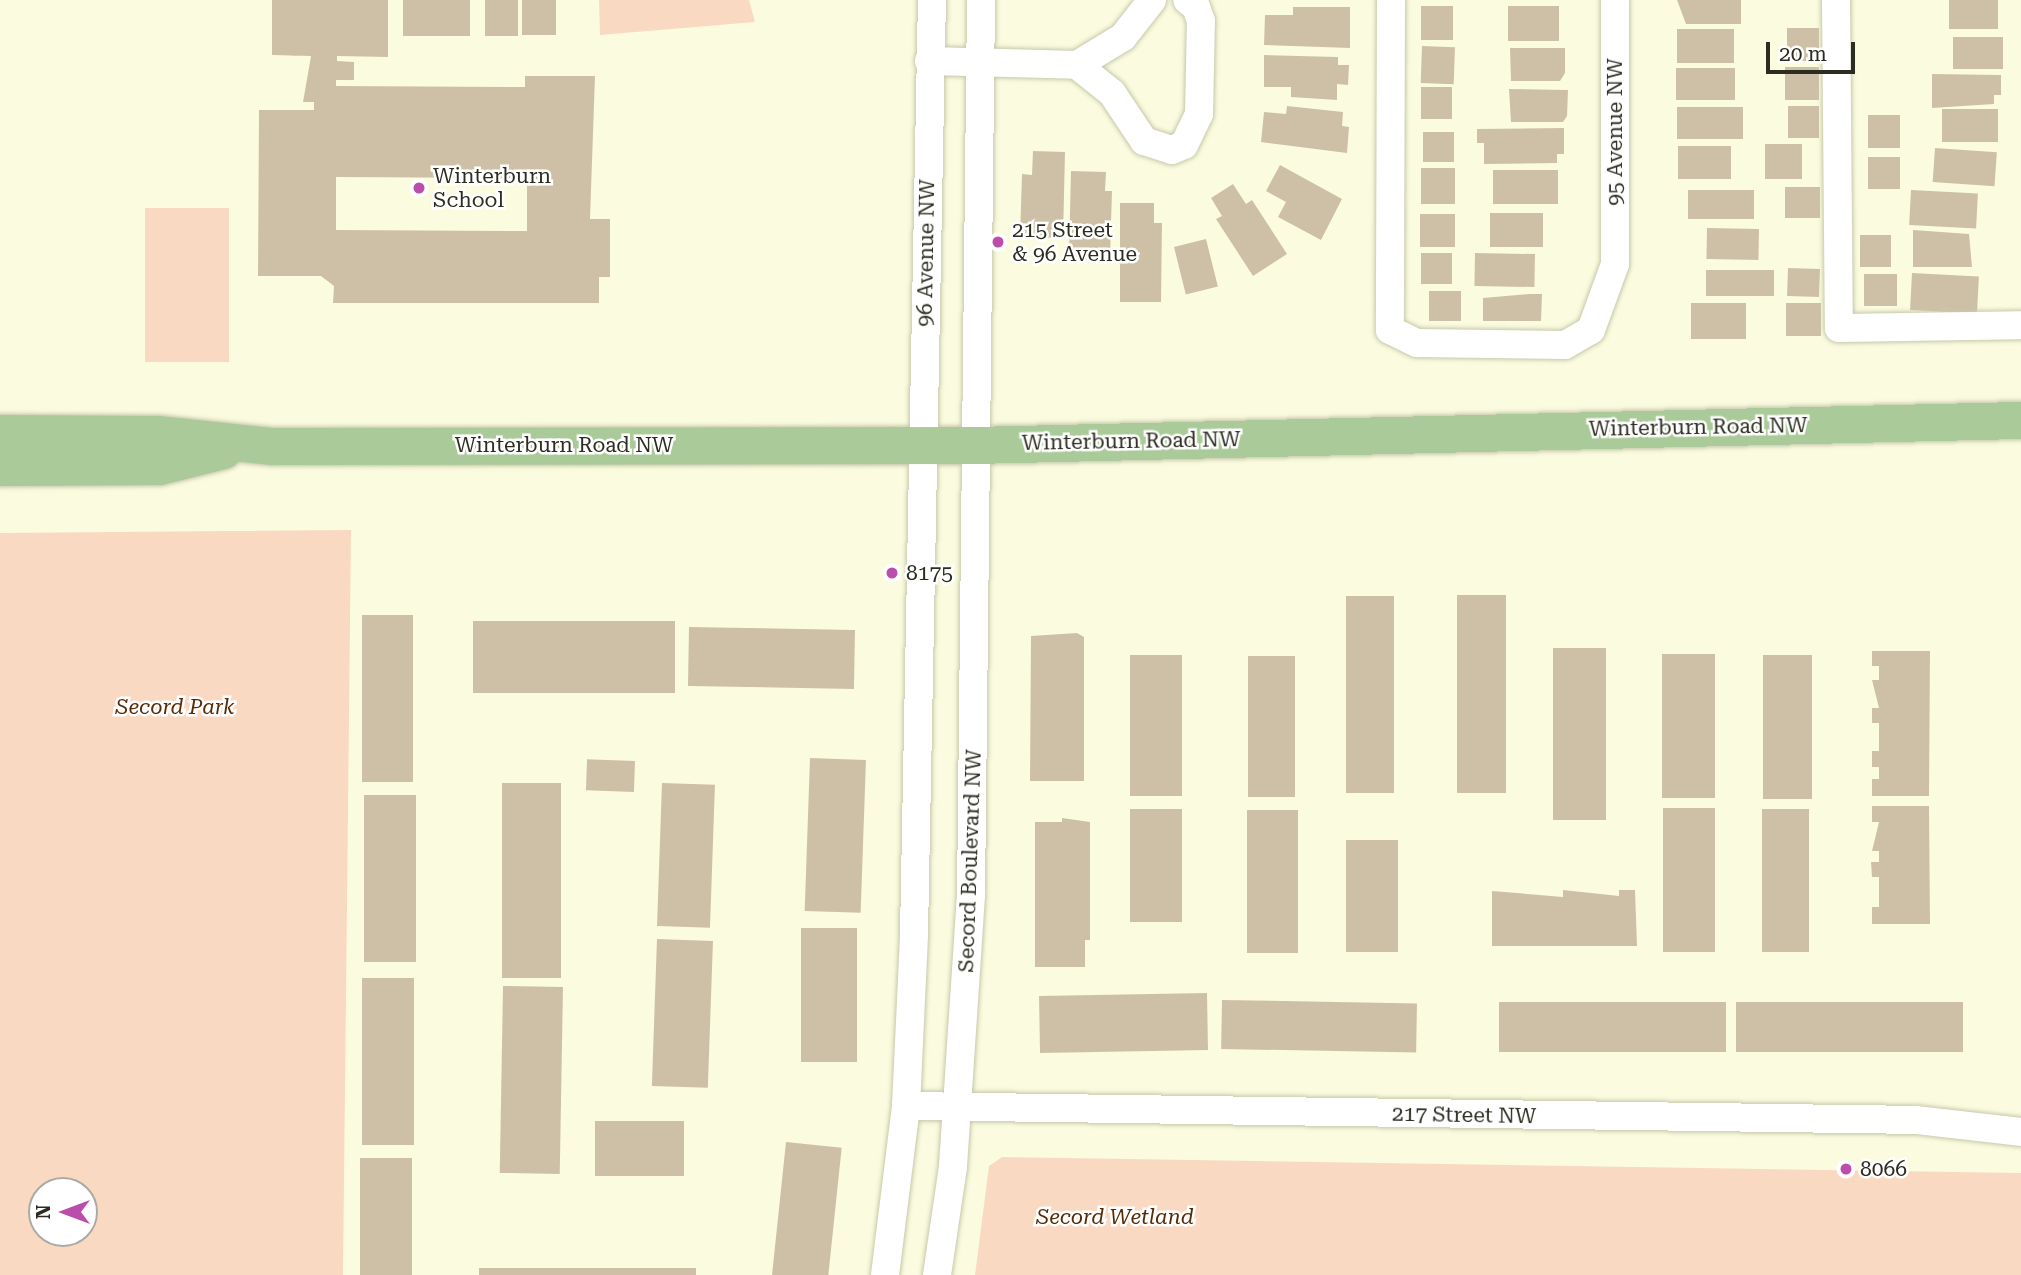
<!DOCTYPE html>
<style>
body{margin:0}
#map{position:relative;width:2021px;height:1275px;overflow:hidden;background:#fbfcdf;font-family:"Roboto Serif",serif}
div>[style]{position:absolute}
.green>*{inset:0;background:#fad9c3;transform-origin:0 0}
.building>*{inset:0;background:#cec0a6;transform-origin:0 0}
.roads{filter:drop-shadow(0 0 2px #c7c8ac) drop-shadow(0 0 2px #c7c8ac)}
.minor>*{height:28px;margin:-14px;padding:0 14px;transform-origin:14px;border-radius:14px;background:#fff}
.major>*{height:37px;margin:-18.5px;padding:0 18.5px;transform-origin:18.5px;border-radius:18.5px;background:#aaca99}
.dots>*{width:19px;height:19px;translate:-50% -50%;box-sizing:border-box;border:4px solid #fff;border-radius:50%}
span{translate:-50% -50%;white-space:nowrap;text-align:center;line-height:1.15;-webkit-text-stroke:5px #fff;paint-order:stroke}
.street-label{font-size:21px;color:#2c2c21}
.poi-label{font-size:21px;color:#2c2c21}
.left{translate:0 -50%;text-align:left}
.park-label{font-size:21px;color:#572b06;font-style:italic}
.north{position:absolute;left:28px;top:1177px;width:70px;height:70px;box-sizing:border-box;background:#fff;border:2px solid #ababa6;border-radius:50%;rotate:270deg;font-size:19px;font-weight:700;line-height:28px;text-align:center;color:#2c2c21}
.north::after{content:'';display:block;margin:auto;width:24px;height:32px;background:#bb4dab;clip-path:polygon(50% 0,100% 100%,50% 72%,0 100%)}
.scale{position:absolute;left:1766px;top:42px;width:89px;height:32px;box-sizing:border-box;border:4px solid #2c2c21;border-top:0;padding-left:9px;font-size:21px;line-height:24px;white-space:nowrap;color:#2c2c21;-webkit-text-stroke:5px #fff;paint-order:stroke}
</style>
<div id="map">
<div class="green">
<i style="clip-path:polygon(599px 0,749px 0,755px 22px,600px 35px)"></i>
<i style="left:229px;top:208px;width:154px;height:84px;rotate:90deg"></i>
<i style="clip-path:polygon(evenodd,351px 530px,343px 1275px,0 1275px,0 533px,351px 530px,42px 1191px,84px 1191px,84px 1233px,42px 1233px,42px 1191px)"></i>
<i style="clip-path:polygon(1002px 1157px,2021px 1173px,2021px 1275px,975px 1275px,989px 1166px)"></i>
</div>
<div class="building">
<i style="clip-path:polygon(evenodd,272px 0,388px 0,388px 57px,337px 56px,337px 61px,354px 62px,354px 80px,336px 80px,336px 86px,525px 87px,525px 76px,595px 76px,590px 219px,610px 219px,610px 277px,599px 277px,599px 303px,333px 303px,334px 286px,321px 276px,258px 276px,259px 110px,314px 110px,314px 102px,303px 102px,311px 56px,272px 55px,272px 0,336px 177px,527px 178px,527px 231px,336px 230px,336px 177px)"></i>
<i style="left:403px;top:0;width:67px;height:36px"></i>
<i style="left:485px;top:0;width:33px;height:36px"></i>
<i style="left:522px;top:0;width:34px;height:35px"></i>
<i style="clip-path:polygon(1677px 0,1741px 0,1741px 24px,1686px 24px)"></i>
<i style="left:1949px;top:0;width:49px;height:29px"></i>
<i style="left:1421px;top:6px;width:32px;height:34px"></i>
<i style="left:1508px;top:6px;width:51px;height:35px"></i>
<i style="clip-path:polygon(1293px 7px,1350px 7px,1350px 48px,1264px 45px,1265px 15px,1293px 15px)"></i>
<i style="left:1819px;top:28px;width:33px;height:32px;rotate:90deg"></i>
<i style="left:1677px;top:29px;width:57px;height:34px"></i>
<i style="left:1953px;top:37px;width:50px;height:32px"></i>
<i style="left:1422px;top:46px;width:33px;height:37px;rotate:2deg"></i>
<i style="clip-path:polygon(1510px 48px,1565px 48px,1565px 73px,1560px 81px,1511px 81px)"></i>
<i style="clip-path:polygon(1264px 55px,1338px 57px,1338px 65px,1349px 65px,1348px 85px,1337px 84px,1337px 100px,1291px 97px,1291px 87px,1264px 87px)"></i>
<i style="left:1785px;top:67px;width:34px;height:33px"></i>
<i style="left:1676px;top:68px;width:59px;height:32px"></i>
<i style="clip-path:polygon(1932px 74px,2001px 75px,2001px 95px,1994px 95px,1994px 104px,1932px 108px)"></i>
<i style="left:1421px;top:87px;width:31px;height:32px"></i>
<i style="clip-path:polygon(1509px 89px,1568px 90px,1567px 116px,1563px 122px,1511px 122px)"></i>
<i style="clip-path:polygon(1287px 106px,1343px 112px,1342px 126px,1349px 127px,1347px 153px,1261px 142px,1264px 112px,1286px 114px)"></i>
<i style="left:1788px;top:106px;width:31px;height:32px"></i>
<i style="left:1677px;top:107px;width:66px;height:32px"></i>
<i style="left:1942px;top:109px;width:56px;height:33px"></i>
<i style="left:1868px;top:115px;width:32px;height:33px"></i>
<i style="clip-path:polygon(1564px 128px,1564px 154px,1557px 154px,1557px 163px,1484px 164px,1484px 143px,1477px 143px,1477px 129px)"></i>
<i style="left:1423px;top:132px;width:31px;height:30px"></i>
<i style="left:1765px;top:144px;width:37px;height:35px"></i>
<i style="left:1678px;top:146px;width:53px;height:33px"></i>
<i style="left:1935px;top:148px;width:62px;height:34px;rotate:4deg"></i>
<i style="clip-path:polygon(1033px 151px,1065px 152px,1063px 238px,1020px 237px,1022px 174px,1032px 175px)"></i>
<i style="left:1868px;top:157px;width:32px;height:32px"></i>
<i style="clip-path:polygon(1280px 165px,1342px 199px,1321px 240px,1278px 217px,1286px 202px,1266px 191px)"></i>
<i style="left:1421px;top:168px;width:34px;height:36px"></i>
<i style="left:1493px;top:170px;width:65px;height:34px"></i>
<i style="clip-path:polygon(1071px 171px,1106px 172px,1105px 191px,1112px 191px,1110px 258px,1072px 260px,1069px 255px)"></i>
<i style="clip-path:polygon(1233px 184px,1246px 204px,1252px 200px,1287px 254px,1253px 276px,1216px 219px,1222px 216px,1211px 198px)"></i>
<i style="left:1785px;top:187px;width:35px;height:31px"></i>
<i style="left:1688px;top:190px;width:66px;height:29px"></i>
<i style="left:1911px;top:190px;width:67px;height:35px;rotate:3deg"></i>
<i style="clip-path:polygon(1120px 203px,1154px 203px,1154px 223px,1162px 223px,1161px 302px,1120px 302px)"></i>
<i style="left:1490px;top:213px;width:53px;height:34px"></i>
<i style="left:1420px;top:214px;width:35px;height:33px"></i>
<i style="left:1707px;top:228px;width:52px;height:31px;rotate:1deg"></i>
<i style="clip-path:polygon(1913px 230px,1969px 234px,1972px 267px,1913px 267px)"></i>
<i style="left:1860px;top:235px;width:31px;height:32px"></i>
<i style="left:1206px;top:239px;width:49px;height:33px;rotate:76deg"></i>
<i style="left:1421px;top:253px;width:31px;height:31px"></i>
<i style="left:1475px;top:253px;width:60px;height:33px;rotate:1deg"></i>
<i style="left:1788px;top:268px;width:32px;height:28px;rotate:2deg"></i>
<i style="left:1706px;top:270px;width:68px;height:26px"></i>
<i style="left:1912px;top:273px;width:67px;height:37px;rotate:3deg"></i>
<i style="left:1864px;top:274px;width:33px;height:32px"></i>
<i style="left:1429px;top:291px;width:32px;height:30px"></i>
<i style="clip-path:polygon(1529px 294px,1542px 294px,1541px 321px,1483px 321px,1483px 298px)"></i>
<i style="left:1691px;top:303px;width:55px;height:36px"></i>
<i style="left:1786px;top:303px;width:35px;height:33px"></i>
<i style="left:1506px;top:595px;width:198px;height:49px;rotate:90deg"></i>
<i style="left:1346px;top:596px;width:48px;height:197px"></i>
<i style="left:413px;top:615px;width:167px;height:51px;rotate:90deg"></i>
<i style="left:473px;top:621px;width:202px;height:72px"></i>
<i style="left:689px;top:627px;width:166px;height:59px;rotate:1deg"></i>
<i style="clip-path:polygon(1077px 633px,1084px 637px,1084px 781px,1030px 781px,1031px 636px)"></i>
<i style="left:1553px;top:648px;width:53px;height:172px"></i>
<i style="clip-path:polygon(1872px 651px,1930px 651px,1929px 796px,1872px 796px,1872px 779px,1879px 779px,1879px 767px,1872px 767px,1872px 751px,1879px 751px,1879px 723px,1872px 723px,1872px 708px,1879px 708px,1872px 680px,1879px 680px,1879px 666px,1872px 666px)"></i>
<i style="left:1715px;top:654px;width:144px;height:53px;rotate:90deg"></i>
<i style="left:1130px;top:655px;width:52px;height:141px"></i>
<i style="left:1763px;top:655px;width:49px;height:144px"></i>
<i style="left:1248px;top:656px;width:47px;height:141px"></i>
<i style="left:810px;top:758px;width:56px;height:153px;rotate:2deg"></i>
<i style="left:635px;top:761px;width:31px;height:48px;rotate:92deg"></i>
<i style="left:502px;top:783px;width:59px;height:195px"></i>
<i style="left:662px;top:783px;width:53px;height:143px;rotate:2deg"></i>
<i style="left:416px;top:795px;width:167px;height:52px;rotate:90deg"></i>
<i style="clip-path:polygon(1872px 806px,1929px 806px,1930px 924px,1872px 924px,1872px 907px,1879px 907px,1879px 877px,1872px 877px,1871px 862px,1879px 862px,1879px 851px,1872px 851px,1879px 822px,1872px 822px)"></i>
<i style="left:1663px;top:808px;width:52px;height:144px"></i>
<i style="left:1130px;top:809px;width:52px;height:113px"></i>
<i style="left:1762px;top:809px;width:47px;height:143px"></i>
<i style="left:1247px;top:810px;width:51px;height:143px"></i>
<i style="clip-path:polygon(1062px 818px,1090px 822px,1090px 940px,1085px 940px,1085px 967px,1035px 967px,1035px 822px,1062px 822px)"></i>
<i style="left:1346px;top:840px;width:52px;height:112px"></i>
<i style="clip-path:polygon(1563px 890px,1619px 896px,1619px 890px,1635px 890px,1637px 946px,1492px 946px,1492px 891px,1563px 897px)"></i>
<i style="left:801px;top:928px;width:56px;height:134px"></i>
<i style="left:657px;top:939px;width:56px;height:147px;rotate:2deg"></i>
<i style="left:414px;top:978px;width:167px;height:52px;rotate:90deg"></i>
<i style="left:563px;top:987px;width:187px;height:60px;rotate:91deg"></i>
<i style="left:1207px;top:993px;width:57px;height:168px;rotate:89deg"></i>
<i style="left:1222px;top:1000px;width:195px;height:49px;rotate:1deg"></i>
<i style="left:1726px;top:1002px;width:50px;height:227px;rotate:90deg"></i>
<i style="left:1736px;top:1002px;width:227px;height:50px"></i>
<i style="left:595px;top:1121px;width:89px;height:55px"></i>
<i style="left:786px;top:1142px;width:56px;height:134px;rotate:6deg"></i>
<i style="left:412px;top:1158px;width:117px;height:52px;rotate:90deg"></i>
<i style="left:479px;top:1268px;width:217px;height:7px"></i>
</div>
<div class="roads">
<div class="minor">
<i style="left:1391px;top:0;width:330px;rotate:90.2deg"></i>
<i style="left:1390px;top:330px;width:30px;rotate:26deg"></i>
<i style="left:1417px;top:343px;width:148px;rotate:0.8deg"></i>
<i style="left:1565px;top:345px;width:30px;rotate:-30deg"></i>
<i style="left:1591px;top:330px;width:70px;rotate:-70deg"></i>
<i style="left:1615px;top:264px;width:264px;rotate:-90deg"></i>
<i style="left:1836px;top:0;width:328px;rotate:89.5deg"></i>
<i style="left:1839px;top:328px;width:182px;rotate:-0.9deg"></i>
<i style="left:929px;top:61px;width:148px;rotate:1.5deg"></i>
<i style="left:1077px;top:65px;width:54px;rotate:-31.3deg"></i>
<i style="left:1123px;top:37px;width:47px;rotate:-51.9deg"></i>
<i style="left:1077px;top:65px;width:45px;rotate:38.7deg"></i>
<i style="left:1112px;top:93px;width:58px;rotate:56.3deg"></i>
<i style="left:1144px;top:141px;width:29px;rotate:18deg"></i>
<i style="left:1172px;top:150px;width:13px;rotate:-23deg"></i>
<i style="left:1184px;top:145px;width:34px;rotate:-64deg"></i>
<i style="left:1199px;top:114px;width:93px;rotate:-88.8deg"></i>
<i style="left:1201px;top:21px;width:15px;rotate:-110deg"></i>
<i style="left:1196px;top:7px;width:11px;rotate:-142deg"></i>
<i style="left:906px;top:1106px;width:1010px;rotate:0.79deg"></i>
<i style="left:1916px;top:1120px;width:106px;rotate:6.5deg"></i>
<i style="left:885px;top:1275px;width:170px;rotate:-82.9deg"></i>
<i style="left:906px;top:1106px;width:172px;rotate:-87.3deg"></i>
<i style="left:914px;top:934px;width:934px;rotate:-88.9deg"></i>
<i style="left:937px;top:1275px;width:110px;rotate:-81.6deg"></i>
<i style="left:953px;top:1166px;width:272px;rotate:-86.2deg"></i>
<i style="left:971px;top:895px;width:895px;rotate:-89.36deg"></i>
</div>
<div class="major">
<i style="left:0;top:433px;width:157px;rotate:0.4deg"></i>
<i style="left:157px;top:434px;width:116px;rotate:6deg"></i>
<i style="left:272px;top:446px;width:702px;rotate:-0.08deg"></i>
<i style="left:974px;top:445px;width:1047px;rotate:-1.37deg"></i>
<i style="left:0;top:467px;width:159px;rotate:-0.4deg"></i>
<i style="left:159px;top:466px;width:66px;rotate:-14deg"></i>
</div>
</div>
<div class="dots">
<i style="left:419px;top:188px;background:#bb4dab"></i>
<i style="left:998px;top:242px;background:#bb4dab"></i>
<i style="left:892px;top:573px;background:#bb4dab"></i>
<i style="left:1846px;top:1169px;background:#bb4dab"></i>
</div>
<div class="street-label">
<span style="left:1615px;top:132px;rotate:-90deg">95 Avenue NW</span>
<span style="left:926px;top:253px;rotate:-89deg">96 Avenue NW</span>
<span style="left:1698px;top:427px;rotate:-1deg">Winterburn Road NW</span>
<span style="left:1131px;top:441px;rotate:-1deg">Winterburn Road NW</span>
<span style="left:564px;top:445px">Winterburn Road NW</span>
<span style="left:970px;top:861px;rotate:-88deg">Secord Boulevard NW</span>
<span style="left:1464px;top:1115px;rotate:1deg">217 Street NW</span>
</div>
<div class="poi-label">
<span class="left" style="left:433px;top:188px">Winterburn<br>School</span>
<span class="left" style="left:1012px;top:242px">215 Street<br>&amp; 96 Avenue</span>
<span class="left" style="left:906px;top:573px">8175</span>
<span class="left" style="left:1860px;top:1169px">8066</span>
</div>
<div class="park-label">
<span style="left:175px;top:707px">Secord Park</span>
<span style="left:1115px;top:1217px">Secord Wetland</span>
</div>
<div class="north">N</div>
<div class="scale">20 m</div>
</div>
